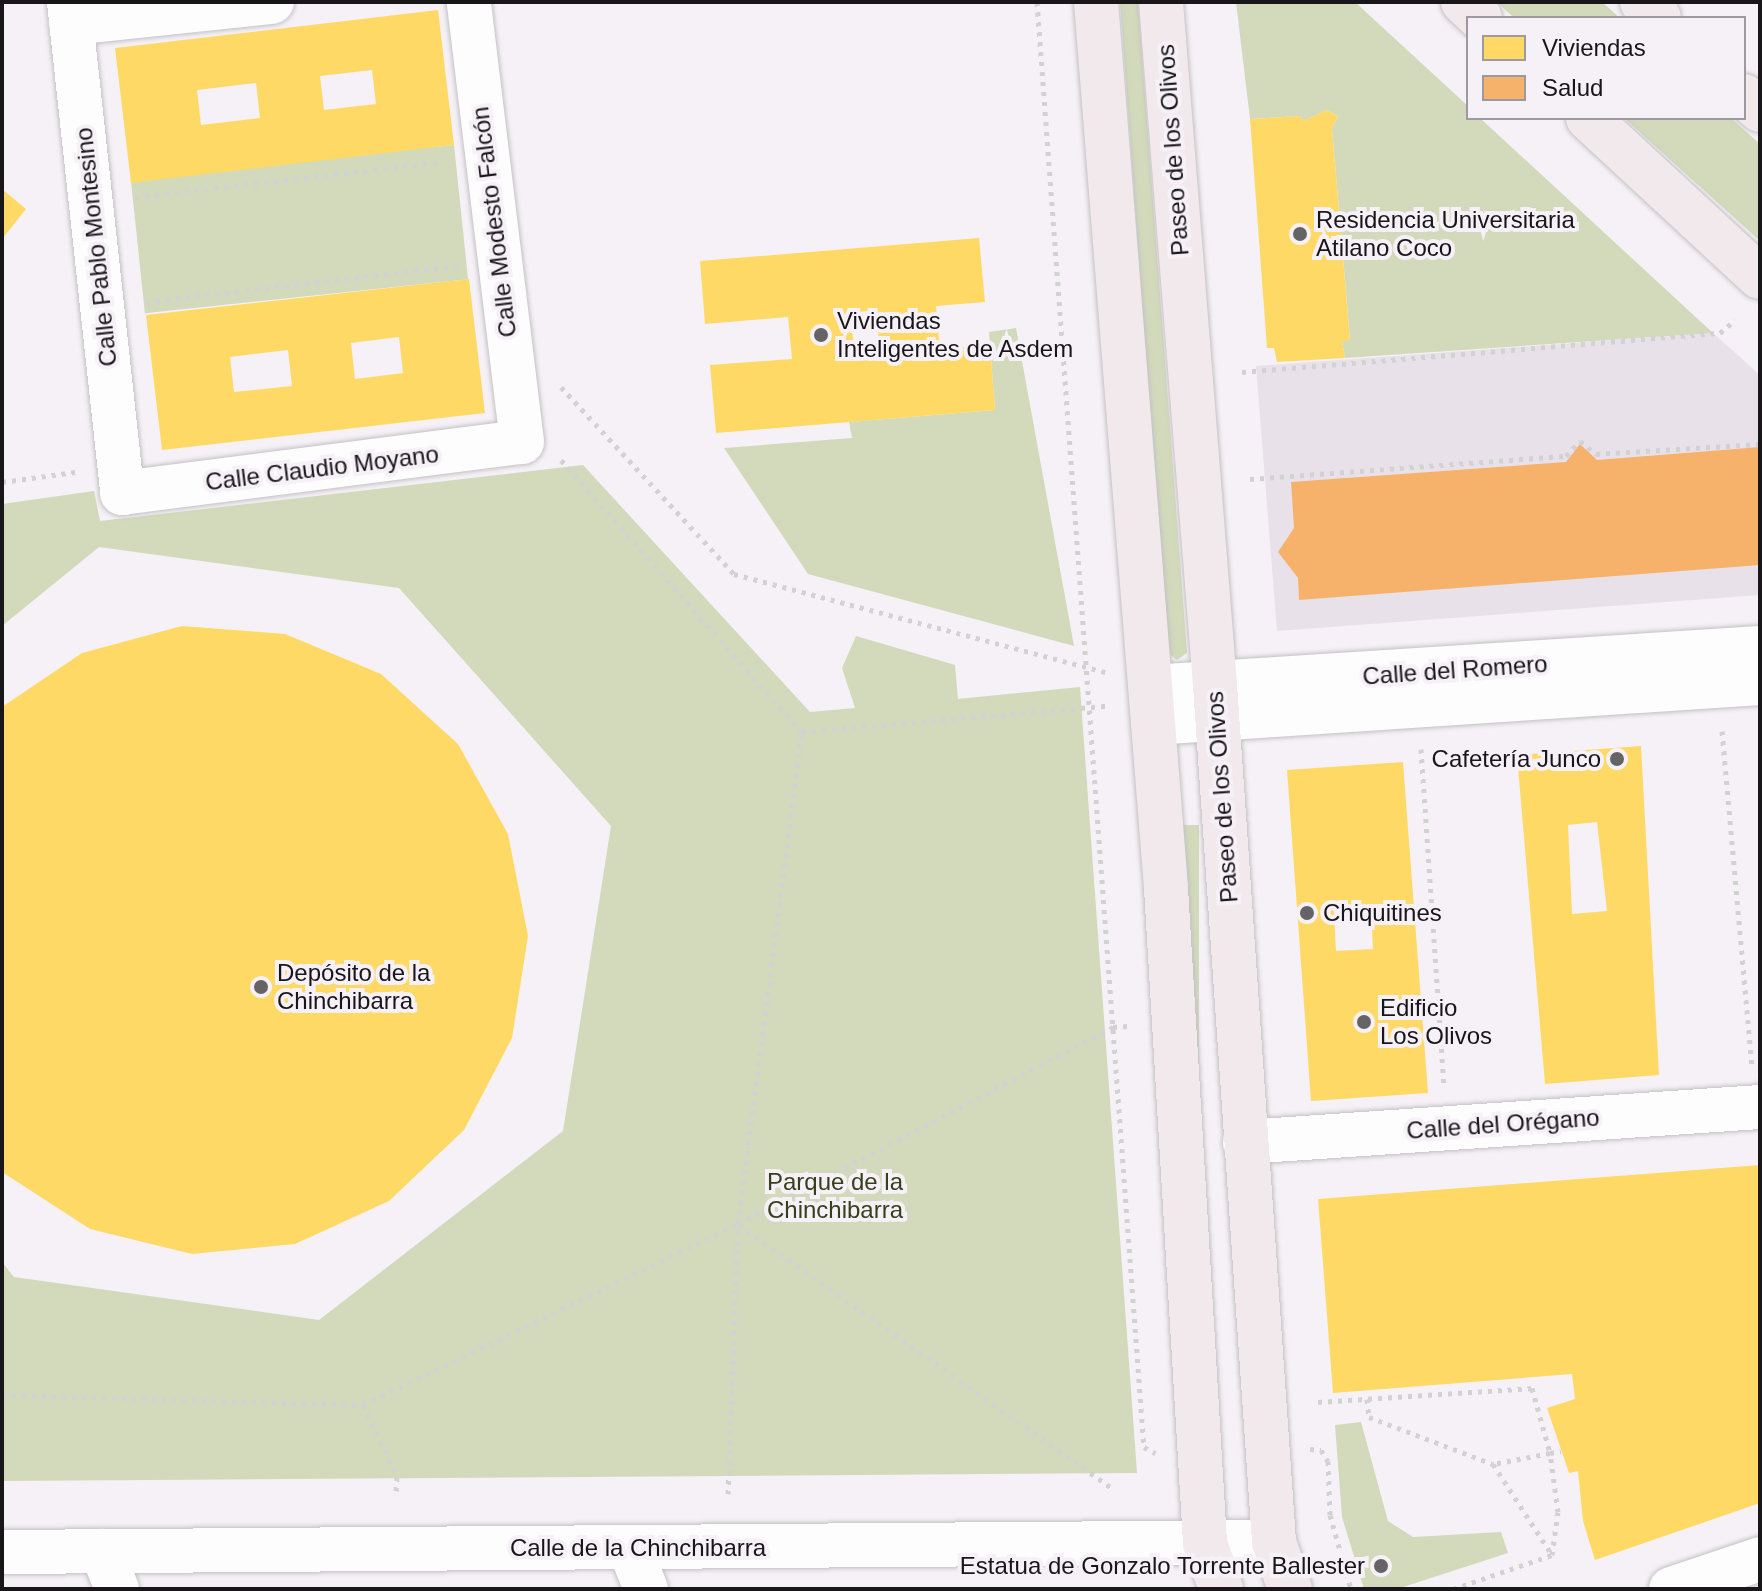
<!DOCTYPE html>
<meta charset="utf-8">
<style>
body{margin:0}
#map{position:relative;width:1762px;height:1591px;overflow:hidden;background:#f5f1f6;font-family:Arial,sans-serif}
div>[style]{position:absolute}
.built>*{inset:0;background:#e9e1ea}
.green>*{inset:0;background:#d2dabb;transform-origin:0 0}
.homes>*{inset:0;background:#ffd966}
.health>*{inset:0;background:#f6b26b}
.path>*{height:5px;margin-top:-2.5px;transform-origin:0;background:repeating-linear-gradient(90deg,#d2d2d2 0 4px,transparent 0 10px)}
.roads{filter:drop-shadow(0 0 2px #c4c1c5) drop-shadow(0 0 2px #c4c1c5)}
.minor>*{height:44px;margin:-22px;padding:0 22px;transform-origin:22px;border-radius:22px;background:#fefdfe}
.major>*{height:44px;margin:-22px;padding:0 22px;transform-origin:22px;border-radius:22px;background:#f2e9ec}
.dots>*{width:22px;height:22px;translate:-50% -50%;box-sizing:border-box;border:4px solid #f6f0f7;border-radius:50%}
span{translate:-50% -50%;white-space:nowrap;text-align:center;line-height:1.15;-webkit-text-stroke:8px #f6f0f7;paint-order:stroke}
.street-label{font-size:24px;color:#191619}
.poi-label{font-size:24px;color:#191619}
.left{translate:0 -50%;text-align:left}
.right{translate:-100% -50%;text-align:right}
.park-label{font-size:24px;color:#37401b}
.frame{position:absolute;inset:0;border:4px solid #191619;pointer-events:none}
.legend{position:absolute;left:1466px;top:16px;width:280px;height:104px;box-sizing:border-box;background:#f6f0f7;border:2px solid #9e999e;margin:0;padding:10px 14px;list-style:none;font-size:24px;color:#191619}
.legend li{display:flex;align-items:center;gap:16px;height:40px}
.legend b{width:40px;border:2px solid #9e999e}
</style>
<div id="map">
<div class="built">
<i style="clip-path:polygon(1713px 333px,1760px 375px,1760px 595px,1277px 631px,1256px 366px)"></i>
</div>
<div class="green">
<i style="clip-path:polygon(1120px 2px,1138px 2px,1187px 653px,1177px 660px,1168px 653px)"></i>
<i style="clip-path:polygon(1236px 2px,1355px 2px,1468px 106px,1468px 118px,1480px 118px,1713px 333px,1345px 358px,1342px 341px,1350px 339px,1332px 128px,1338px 116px,1327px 110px,1303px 121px,1301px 116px,1250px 119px)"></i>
<i style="clip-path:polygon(1497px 2px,1602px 2px,1620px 18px,1514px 18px)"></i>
<i style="clip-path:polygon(1624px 118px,1731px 118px,1760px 144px,1760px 241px)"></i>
<i style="left:454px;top:145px;width:135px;height:325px;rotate:84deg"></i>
<i style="clip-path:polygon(1016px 328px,1074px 646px,808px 574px,724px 448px,852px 438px,849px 422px,995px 410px,989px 332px)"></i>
<i style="clip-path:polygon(583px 465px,810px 712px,855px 708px,842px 668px,856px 636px,955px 665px,958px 699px,1080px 687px,1137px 1473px,2px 1481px,2px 1262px,14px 1277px,319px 1320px,563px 1131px,611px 826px,399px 588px,99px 547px,2px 626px,2px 504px,94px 491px,100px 521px)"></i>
<i style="left:1181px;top:825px;width:18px;height:607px"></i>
<i style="clip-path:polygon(1361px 1422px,1388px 1521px,1413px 1537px,1501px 1532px,1508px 1553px,1397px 1589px,1364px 1589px,1342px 1517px,1335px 1425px)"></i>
</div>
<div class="homes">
<i style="clip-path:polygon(evenodd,438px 10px,454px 145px,131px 183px,115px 48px,438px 10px,372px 70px,376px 104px,324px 110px,320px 76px,372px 70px,438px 10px,256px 83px,260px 118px,201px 125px,197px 90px,256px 83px)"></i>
<i style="clip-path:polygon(1327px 110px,1338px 116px,1332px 128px,1350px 340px,1342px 341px,1345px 358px,1277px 362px,1274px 348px,1267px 348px,1250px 119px,1301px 116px,1303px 121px)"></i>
<i style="clip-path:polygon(2px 189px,26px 209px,2px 239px)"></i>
<i style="clip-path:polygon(evenodd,979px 238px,985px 302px,936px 306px,940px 349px,990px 345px,995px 410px,716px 433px,710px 365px,792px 359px,788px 317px,705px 324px,700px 261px,979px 238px,876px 310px,880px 353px,855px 356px,850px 313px,876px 310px)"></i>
<i style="clip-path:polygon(evenodd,469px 279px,485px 413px,162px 450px,146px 315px,469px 279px,399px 337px,403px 373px,355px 379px,351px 343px,399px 337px,469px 279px,288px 350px,292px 386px,234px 392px,230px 357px,288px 350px)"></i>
<i style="clip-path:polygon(182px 626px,285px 634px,381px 674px,458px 744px,508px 834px,528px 936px,512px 1038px,464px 1130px,389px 1201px,295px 1244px,192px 1254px,90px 1229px,2px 1172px,2px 707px,82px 653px)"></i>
<i style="clip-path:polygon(evenodd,1641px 746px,1659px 1075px,1545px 1084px,1517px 755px,1641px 746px,1597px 822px,1607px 911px,1572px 914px,1568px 825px,1597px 822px)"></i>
<i style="clip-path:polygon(evenodd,1403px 762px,1428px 1093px,1311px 1101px,1287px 770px,1403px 762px,1371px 911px,1373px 949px,1336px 951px,1334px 914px,1371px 911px)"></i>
<i style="clip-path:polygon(1760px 1165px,1760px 1503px,1595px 1560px,1583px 1521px,1578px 1471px,1569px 1473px,1547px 1408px,1575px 1399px,1572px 1374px,1333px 1393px,1318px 1199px)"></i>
</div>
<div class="health">
<i style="clip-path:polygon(1580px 444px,1597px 460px,1760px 447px,1760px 565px,1299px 600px,1298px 578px,1278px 552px,1294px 528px,1291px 482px,1566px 462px)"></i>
</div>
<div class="path">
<i style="left:1037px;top:2px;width:1449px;rotate:85.77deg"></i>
<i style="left:1144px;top:1447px;width:13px;rotate:29deg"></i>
<i style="left:135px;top:197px;width:310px;rotate:-6.5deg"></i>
<i style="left:146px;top:302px;width:314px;rotate:-6.6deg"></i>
<i style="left:1242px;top:372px;width:480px;rotate:-4.7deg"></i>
<i style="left:1720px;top:333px;width:20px;rotate:-41deg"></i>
<i style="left:561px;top:387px;width:255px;rotate:47.2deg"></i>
<i style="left:734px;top:574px;width:384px;rotate:14.8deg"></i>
<i style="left:561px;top:460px;width:363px;rotate:48.5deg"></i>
<i style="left:1250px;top:479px;width:317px;rotate:-4.2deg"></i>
<i style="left:1566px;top:456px;width:21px;rotate:-47deg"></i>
<i style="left:1580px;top:441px;width:21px;rotate:39deg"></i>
<i style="left:1596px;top:454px;width:164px;rotate:-3.5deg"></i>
<i style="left:2px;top:482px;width:74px;rotate:-7.8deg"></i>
<i style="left:1722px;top:731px;width:335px;rotate:84.9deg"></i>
<i style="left:1421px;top:749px;width:338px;rotate:86.1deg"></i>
<i style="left:739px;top:1225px;width:459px;rotate:35.2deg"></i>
<i style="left:2px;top:1395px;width:361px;rotate:1.6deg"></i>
<i style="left:363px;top:1405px;width:416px;rotate:-25.8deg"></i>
<i style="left:738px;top:1224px;width:424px;rotate:-27.7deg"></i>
<i style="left:1113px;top:1027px;width:15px;rotate:-4deg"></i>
<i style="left:1367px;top:1399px;width:18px;rotate:84deg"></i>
<i style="left:1369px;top:1417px;width:133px;rotate:20.8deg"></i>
<i style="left:1493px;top:1464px;width:108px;rotate:57deg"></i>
<i style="left:1318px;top:1402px;width:214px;rotate:-3.7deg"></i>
<i style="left:1532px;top:1388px;width:67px;rotate:74.5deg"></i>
<i style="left:1550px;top:1453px;width:11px;rotate:-10deg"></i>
<i style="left:363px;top:1405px;width:80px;rotate:64.7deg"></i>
<i style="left:397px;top:1477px;width:16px;rotate:94deg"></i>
<i style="left:1310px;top:1449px;width:11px;rotate:5deg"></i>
<i style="left:1321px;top:1450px;width:13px;rotate:58deg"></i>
<i style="left:1328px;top:1461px;width:54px;rotate:87.9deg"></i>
<i style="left:1330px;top:1515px;width:77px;rotate:74.2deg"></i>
<i style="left:728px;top:1494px;width:270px;rotate:-87.9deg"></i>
<i style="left:738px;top:1224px;width:496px;rotate:-82.6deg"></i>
<i style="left:802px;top:732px;width:306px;rotate:-4.9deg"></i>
<i style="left:1453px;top:1589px;width:105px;rotate:-19deg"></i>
<i style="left:1552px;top:1555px;width:43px;rotate:-82.1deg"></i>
<i style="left:1558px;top:1512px;width:60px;rotate:-97.7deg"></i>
<i style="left:1550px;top:1453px;width:58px;rotate:169.1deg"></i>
</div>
<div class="roads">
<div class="minor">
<i style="left:69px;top:2px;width:494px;rotate:83.8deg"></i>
<i style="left:122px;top:493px;width:403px;rotate:-7.3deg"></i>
<i style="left:522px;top:442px;width:443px;rotate:-96.9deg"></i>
<i style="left:71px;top:23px;width:202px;rotate:-6deg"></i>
<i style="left:1151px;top:687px;width:610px;rotate:-3.66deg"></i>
<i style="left:1153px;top:723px;width:608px;rotate:-3.77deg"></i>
<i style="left:1245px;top:1142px;width:516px;rotate:-3.89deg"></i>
<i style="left:630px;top:1549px;width:43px;rotate:68.2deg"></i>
<i style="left:102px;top:1551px;width:41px;rotate:68.5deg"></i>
<i style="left:2px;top:1552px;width:1272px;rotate:-0.45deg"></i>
<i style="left:1671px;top:1589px;width:94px;rotate:-18.6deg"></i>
</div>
<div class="major">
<i style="left:1096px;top:2px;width:889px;rotate:85.48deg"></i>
<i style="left:1166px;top:888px;width:656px;rotate:86.59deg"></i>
<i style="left:1205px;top:1543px;width:49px;rotate:70.8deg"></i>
<i style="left:1161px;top:2px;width:685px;rotate:85.48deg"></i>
<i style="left:1215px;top:685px;width:859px;rotate:86.06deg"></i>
<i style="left:1274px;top:1542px;width:50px;rotate:71.2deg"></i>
<i style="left:1463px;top:2px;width:23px;rotate:43deg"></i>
<i style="left:1642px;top:2px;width:23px;rotate:43deg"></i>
<i style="left:1744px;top:96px;width:21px;rotate:41deg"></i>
<i style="left:1588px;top:118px;width:234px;rotate:42.8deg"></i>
</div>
</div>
<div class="dots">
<i style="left:1300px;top:234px;background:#666366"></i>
<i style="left:821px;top:335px;background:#666366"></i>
<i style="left:1617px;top:759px;background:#666366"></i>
<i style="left:1307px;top:913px;background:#666366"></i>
<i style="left:261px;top:987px;background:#666366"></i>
<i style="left:1364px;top:1022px;background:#666366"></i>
<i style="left:1381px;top:1566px;background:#666366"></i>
</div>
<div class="street-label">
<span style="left:1173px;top:150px;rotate:-94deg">Paseo de los Olivos</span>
<span style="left:494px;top:222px;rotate:-97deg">Calle Modesto Falcón</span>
<span style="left:96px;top:247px;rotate:-96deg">Calle Pablo Montesino</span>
<span style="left:322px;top:468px;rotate:-7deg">Calle Claudio Moyano</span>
<span style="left:1455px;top:670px;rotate:-4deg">Calle del Romero</span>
<span style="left:1222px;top:797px;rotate:-94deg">Paseo de los Olivos</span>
<span style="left:1503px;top:1124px;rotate:-4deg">Calle del Orégano</span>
<span style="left:638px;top:1548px">Calle de la Chinchibarra</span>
</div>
<div class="poi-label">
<span class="left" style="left:1316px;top:234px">Residencia Universitaria<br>Atilano Coco</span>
<span class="left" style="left:837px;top:335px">Viviendas<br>Inteligentes de Asdem</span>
<span class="right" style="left:1601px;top:759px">Cafetería Junco</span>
<span class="left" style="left:1323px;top:913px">Chiquitines</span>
<span class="left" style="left:277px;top:987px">Depósito de la<br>Chinchibarra</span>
<span class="left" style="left:1380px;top:1022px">Edificio<br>Los Olivos</span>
<span class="right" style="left:1365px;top:1566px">Estatua de Gonzalo Torrente Ballester</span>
</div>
<div class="park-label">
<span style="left:835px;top:1196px">Parque de la<br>Chinchibarra</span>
</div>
<div class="frame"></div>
<ul class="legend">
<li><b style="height:22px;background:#ffd966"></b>Viviendas</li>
<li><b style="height:22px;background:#f6b26b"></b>Salud</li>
</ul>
</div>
